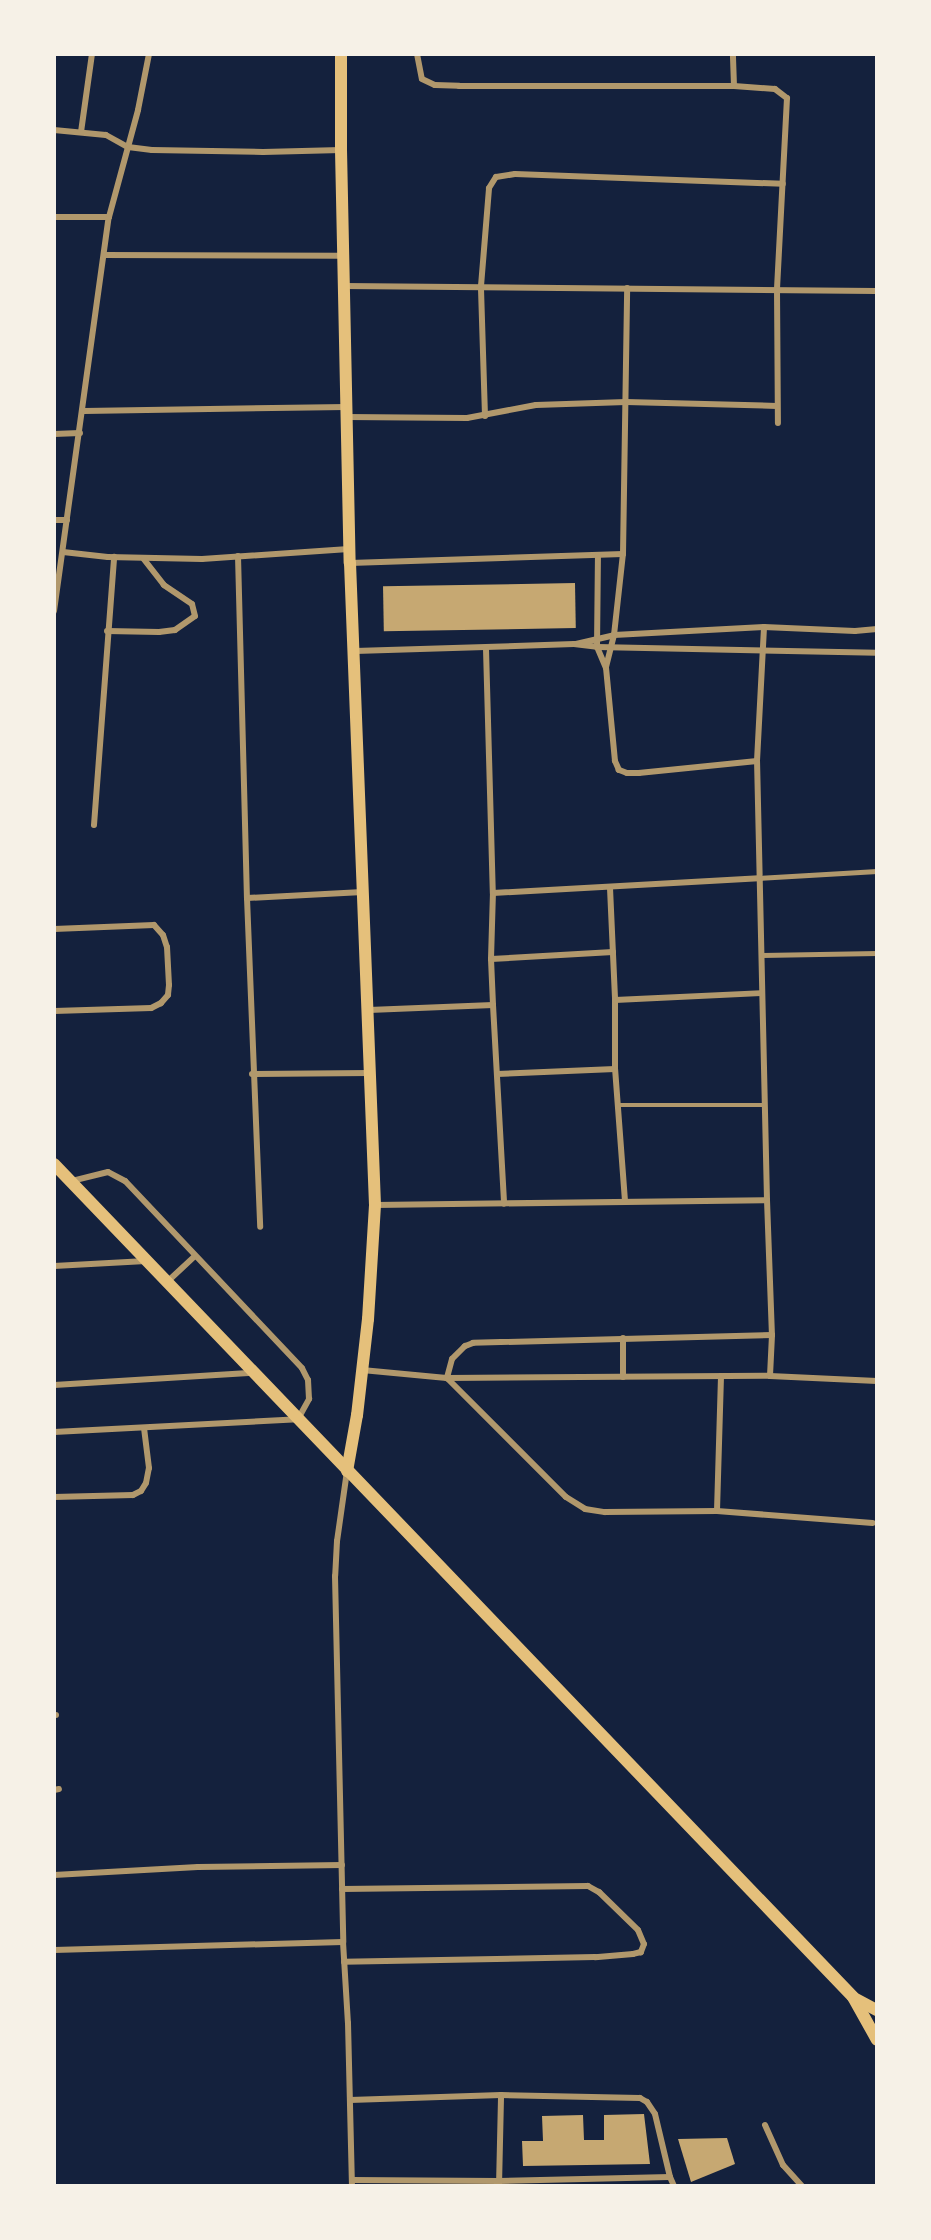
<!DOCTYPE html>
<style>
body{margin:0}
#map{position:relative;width:931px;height:2240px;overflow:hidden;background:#14213d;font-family:Cabin,sans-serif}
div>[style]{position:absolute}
.building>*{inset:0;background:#c6a872;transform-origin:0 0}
.service>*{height:4.5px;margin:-2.25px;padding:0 2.25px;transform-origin:2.25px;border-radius:2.25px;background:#b1986c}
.minor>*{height:6px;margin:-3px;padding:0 3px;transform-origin:3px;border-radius:3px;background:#b1986c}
.secondary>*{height:12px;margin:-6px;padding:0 6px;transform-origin:6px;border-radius:6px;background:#e5c07b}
span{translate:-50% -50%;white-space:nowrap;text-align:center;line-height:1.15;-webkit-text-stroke:4.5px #f6f1e7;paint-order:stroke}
.frame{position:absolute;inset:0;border:56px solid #f6f1e7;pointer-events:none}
</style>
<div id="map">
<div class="building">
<i style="left:575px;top:583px;width:45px;height:192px;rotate:89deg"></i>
<i style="clip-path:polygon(644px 2114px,650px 2164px,523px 2166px,522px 2141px,543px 2141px,542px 2116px,583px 2115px,584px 2140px,604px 2140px,604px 2115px)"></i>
<i style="clip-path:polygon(727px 2138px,735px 2164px,691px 2182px,678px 2139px)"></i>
</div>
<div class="service">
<i style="left:759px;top:878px;width:118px;rotate:-3.4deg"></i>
<i style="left:761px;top:955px;width:116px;rotate:-1deg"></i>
<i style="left:618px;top:1105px;width:146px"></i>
</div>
<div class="minor">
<i style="left:417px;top:54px;width:25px;rotate:79deg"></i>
<i style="left:422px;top:79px;width:14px;rotate:25deg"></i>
<i style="left:435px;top:85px;width:24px;rotate:2deg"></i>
<i style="left:459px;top:86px;width:275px"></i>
<i style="left:734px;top:86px;width:32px;rotate:-92deg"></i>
<i style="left:734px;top:86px;width:41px;rotate:4.2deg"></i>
<i style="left:775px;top:89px;width:15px;rotate:37deg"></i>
<i style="left:787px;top:98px;width:192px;rotate:93deg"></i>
<i style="left:777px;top:290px;width:133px;rotate:89.6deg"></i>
<i style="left:54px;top:130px;width:52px;rotate:5.5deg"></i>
<i style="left:106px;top:135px;width:25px;rotate:29deg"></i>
<i style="left:128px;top:147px;width:24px;rotate:7deg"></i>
<i style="left:152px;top:150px;width:111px;rotate:1deg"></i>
<i style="left:263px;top:152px;width:78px;rotate:-1.5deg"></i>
<i style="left:81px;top:132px;width:79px;rotate:-82deg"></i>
<i style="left:54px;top:217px;width:55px"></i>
<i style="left:104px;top:255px;width:239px;rotate:0.2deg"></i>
<i style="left:344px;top:286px;width:532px;rotate:0.54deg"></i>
<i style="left:84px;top:411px;width:262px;rotate:-0.9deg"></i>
<i style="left:485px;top:416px;width:130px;rotate:-91.8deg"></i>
<i style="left:481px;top:286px;width:98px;rotate:-85.3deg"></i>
<i style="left:489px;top:188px;width:13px;rotate:-58deg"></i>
<i style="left:496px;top:177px;width:19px;rotate:-9deg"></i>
<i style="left:515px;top:174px;width:268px;rotate:2.1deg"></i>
<i style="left:347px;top:417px;width:120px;rotate:0.5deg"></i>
<i style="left:467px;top:418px;width:70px;rotate:-10.7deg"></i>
<i style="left:536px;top:405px;width:90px;rotate:-1.9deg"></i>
<i style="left:626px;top:402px;width:151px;rotate:1.5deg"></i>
<i style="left:54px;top:434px;width:26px;rotate:-2deg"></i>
<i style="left:54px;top:520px;width:13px"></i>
<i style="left:63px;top:552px;width:45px;rotate:6.3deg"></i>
<i style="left:108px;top:557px;width:94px;rotate:1.2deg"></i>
<i style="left:202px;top:559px;width:147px;rotate:-3.9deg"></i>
<i style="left:238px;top:556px;width:342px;rotate:88.5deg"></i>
<i style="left:247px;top:898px;width:329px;rotate:87.7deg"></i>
<i style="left:350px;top:563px;width:273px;rotate:-1.9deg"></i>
<i style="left:54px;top:611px;width:398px;rotate:-82.1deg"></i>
<i style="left:109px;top:217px;width:111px;rotate:-74.8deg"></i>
<i style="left:138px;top:110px;width:57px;rotate:-78.9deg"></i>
<i style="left:107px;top:631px;width:52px;rotate:1.1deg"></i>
<i style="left:159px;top:632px;width:16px;rotate:-7deg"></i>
<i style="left:175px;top:630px;width:24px;rotate:-35deg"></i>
<i style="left:195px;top:616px;width:12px;rotate:-104deg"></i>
<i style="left:192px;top:604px;width:34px;rotate:-146deg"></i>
<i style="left:164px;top:585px;width:33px;rotate:-128deg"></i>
<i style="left:576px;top:644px;width:39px;rotate:-13deg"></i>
<i style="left:614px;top:635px;width:150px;rotate:-3.1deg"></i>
<i style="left:764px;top:627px;width:91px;rotate:2.5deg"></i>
<i style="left:855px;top:631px;width:22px;rotate:-5deg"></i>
<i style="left:486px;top:649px;width:244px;rotate:88.4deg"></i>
<i style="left:355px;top:651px;width:219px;rotate:-1.8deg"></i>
<i style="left:574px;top:644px;width:23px;rotate:7deg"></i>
<i style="left:597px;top:647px;width:280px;rotate:1.2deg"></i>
<i style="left:606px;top:667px;width:33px;rotate:-76deg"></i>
<i style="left:614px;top:635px;width:81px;rotate:-83.7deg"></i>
<i style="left:623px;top:554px;width:266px;rotate:-89.1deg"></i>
<i style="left:757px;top:761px;width:134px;rotate:-87deg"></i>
<i style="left:94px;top:825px;width:269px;rotate:-85.7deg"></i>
<i style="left:610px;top:888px;width:112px;rotate:87.4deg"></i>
<i style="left:247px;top:898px;width:116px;rotate:-3deg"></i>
<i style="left:54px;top:929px;width:100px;rotate:-2.3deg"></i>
<i style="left:154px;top:925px;width:13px;rotate:48deg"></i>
<i style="left:163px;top:935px;width:13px;rotate:72deg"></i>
<i style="left:167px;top:947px;width:38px;rotate:87deg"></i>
<i style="left:169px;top:985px;width:10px;rotate:96deg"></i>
<i style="left:168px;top:995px;width:11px;rotate:131deg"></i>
<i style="left:161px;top:1003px;width:11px;rotate:153deg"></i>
<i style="left:151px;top:1008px;width:97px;rotate:178.2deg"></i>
<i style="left:613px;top:952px;width:122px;rotate:176.7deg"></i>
<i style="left:491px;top:959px;width:66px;rotate:-88.3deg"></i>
<i style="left:493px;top:893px;width:266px;rotate:-3.2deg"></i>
<i style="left:491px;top:959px;width:46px;rotate:87.5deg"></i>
<i style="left:369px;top:1010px;width:124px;rotate:-2.3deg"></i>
<i style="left:493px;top:1005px;width:199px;rotate:86.8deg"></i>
<i style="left:252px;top:1074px;width:118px;rotate:-0.5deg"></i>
<i style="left:497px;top:1074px;width:118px;rotate:-2.4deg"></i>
<i style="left:767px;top:1200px;width:135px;rotate:87.9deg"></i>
<i style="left:772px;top:1335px;width:41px;rotate:92.8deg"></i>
<i style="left:625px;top:1201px;width:132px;rotate:-94.3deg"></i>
<i style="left:615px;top:1069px;width:69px;rotate:-90deg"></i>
<i style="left:615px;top:1000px;width:146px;rotate:-2.7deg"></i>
<i style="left:375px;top:1205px;width:392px;rotate:-0.7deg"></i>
<i style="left:767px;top:1200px;width:439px;rotate:-91.3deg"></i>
<i style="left:757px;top:761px;width:119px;rotate:174.2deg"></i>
<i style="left:639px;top:773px;width:12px;rotate:180deg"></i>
<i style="left:627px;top:773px;width:9px;rotate:-159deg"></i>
<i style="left:619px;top:770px;width:10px;rotate:-114deg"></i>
<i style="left:615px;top:761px;width:93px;rotate:-95.5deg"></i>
<i style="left:606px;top:668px;width:23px;rotate:-113deg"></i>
<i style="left:597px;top:647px;width:92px;rotate:-89.4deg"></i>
<i style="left:54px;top:1266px;width:92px;rotate:-3.1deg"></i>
<i style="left:167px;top:1282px;width:38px;rotate:-43deg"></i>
<i style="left:772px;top:1335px;width:299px;rotate:178.5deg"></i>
<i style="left:473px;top:1343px;width:9px;rotate:159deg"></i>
<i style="left:465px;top:1346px;width:18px;rotate:135deg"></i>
<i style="left:452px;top:1359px;width:20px;rotate:105deg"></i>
<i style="left:447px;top:1378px;width:168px;rotate:45deg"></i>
<i style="left:566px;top:1497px;width:22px;rotate:32deg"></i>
<i style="left:585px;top:1509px;width:20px;rotate:9deg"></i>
<i style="left:605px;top:1512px;width:112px;rotate:-0.5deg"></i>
<i style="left:717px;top:1511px;width:156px;rotate:4.4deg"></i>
<i style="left:623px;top:1338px;width:39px;rotate:90deg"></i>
<i style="left:362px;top:1370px;width:85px;rotate:5.4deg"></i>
<i style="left:447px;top:1378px;width:323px;rotate:-0.4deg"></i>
<i style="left:770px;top:1376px;width:107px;rotate:2.7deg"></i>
<i style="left:54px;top:1385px;width:199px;rotate:-3.5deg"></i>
<i style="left:54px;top:1432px;width:244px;rotate:-3deg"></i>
<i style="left:298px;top:1419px;width:23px;rotate:-61deg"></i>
<i style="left:309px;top:1399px;width:19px;rotate:-93deg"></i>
<i style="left:308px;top:1380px;width:13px;rotate:-117deg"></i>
<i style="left:302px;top:1368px;width:257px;rotate:-133.4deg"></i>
<i style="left:125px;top:1181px;width:19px;rotate:-152deg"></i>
<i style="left:108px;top:1172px;width:38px;rotate:166deg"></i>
<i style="left:347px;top:1471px;width:71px;rotate:98.1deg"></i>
<i style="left:337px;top:1541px;width:35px;rotate:93deg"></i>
<i style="left:335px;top:1576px;width:366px;rotate:88.7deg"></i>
<i style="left:343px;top:1942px;width:81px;rotate:86.5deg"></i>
<i style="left:348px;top:2023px;width:163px;rotate:88.6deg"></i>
<i style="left:54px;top:1497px;width:79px;rotate:-1.5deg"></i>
<i style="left:133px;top:1495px;width:9px;rotate:-27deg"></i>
<i style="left:141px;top:1491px;width:9px;rotate:-58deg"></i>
<i style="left:146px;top:1483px;width:15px;rotate:-79deg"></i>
<i style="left:149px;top:1468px;width:40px;rotate:-97.1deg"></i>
<i style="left:717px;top:1511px;width:135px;rotate:-88.3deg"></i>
<i style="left:54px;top:1715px;width:2px"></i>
<i style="left:54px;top:1790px;width:5px;rotate:-11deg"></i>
<i style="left:54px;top:1875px;width:144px;rotate:-3.2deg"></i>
<i style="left:198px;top:1867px;width:144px;rotate:-0.8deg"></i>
<i style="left:342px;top:1889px;width:246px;rotate:-0.7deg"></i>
<i style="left:588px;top:1886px;width:13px;rotate:29deg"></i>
<i style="left:599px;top:1892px;width:54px;rotate:44.3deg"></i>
<i style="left:638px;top:1930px;width:15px;rotate:67deg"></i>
<i style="left:644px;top:1944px;width:9px;rotate:111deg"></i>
<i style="left:641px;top:1952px;width:8px;rotate:166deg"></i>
<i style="left:633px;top:1954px;width:38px;rotate:175deg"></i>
<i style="left:595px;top:1957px;width:251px;rotate:178.9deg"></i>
<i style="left:54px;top:1950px;width:289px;rotate:-1.6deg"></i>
<i style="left:350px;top:2100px;width:151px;rotate:-1.9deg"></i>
<i style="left:501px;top:2095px;width:139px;rotate:1.2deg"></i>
<i style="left:640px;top:2098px;width:8px;rotate:30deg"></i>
<i style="left:647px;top:2102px;width:14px;rotate:56deg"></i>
<i style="left:655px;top:2114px;width:65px;rotate:76.6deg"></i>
<i style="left:670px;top:2177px;width:10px;rotate:66deg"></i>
<i style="left:765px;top:2125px;width:44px;rotate:65.8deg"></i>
<i style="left:783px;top:2165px;width:28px;rotate:48deg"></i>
<i style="left:352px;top:2180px;width:147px;rotate:0.4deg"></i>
<i style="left:499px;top:2181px;width:171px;rotate:-1.3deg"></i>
<i style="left:499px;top:2186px;width:91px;rotate:-88.7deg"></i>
</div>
<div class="secondary">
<i style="left:341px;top:54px;width:96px;rotate:90deg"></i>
<i style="left:341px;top:150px;width:413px;rotate:88.8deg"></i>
<i style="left:350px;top:563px;width:642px;rotate:87.77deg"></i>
<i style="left:375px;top:1205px;width:114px;rotate:93.5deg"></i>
<i style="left:368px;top:1319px;width:97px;rotate:96.5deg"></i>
<i style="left:357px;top:1415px;width:57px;rotate:100.1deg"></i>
<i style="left:54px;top:1164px;width:1154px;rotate:46.19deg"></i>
<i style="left:853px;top:1997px;width:49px;rotate:60.8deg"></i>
<i style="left:854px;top:1998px;width:26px;rotate:28deg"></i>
</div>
<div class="frame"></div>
</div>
